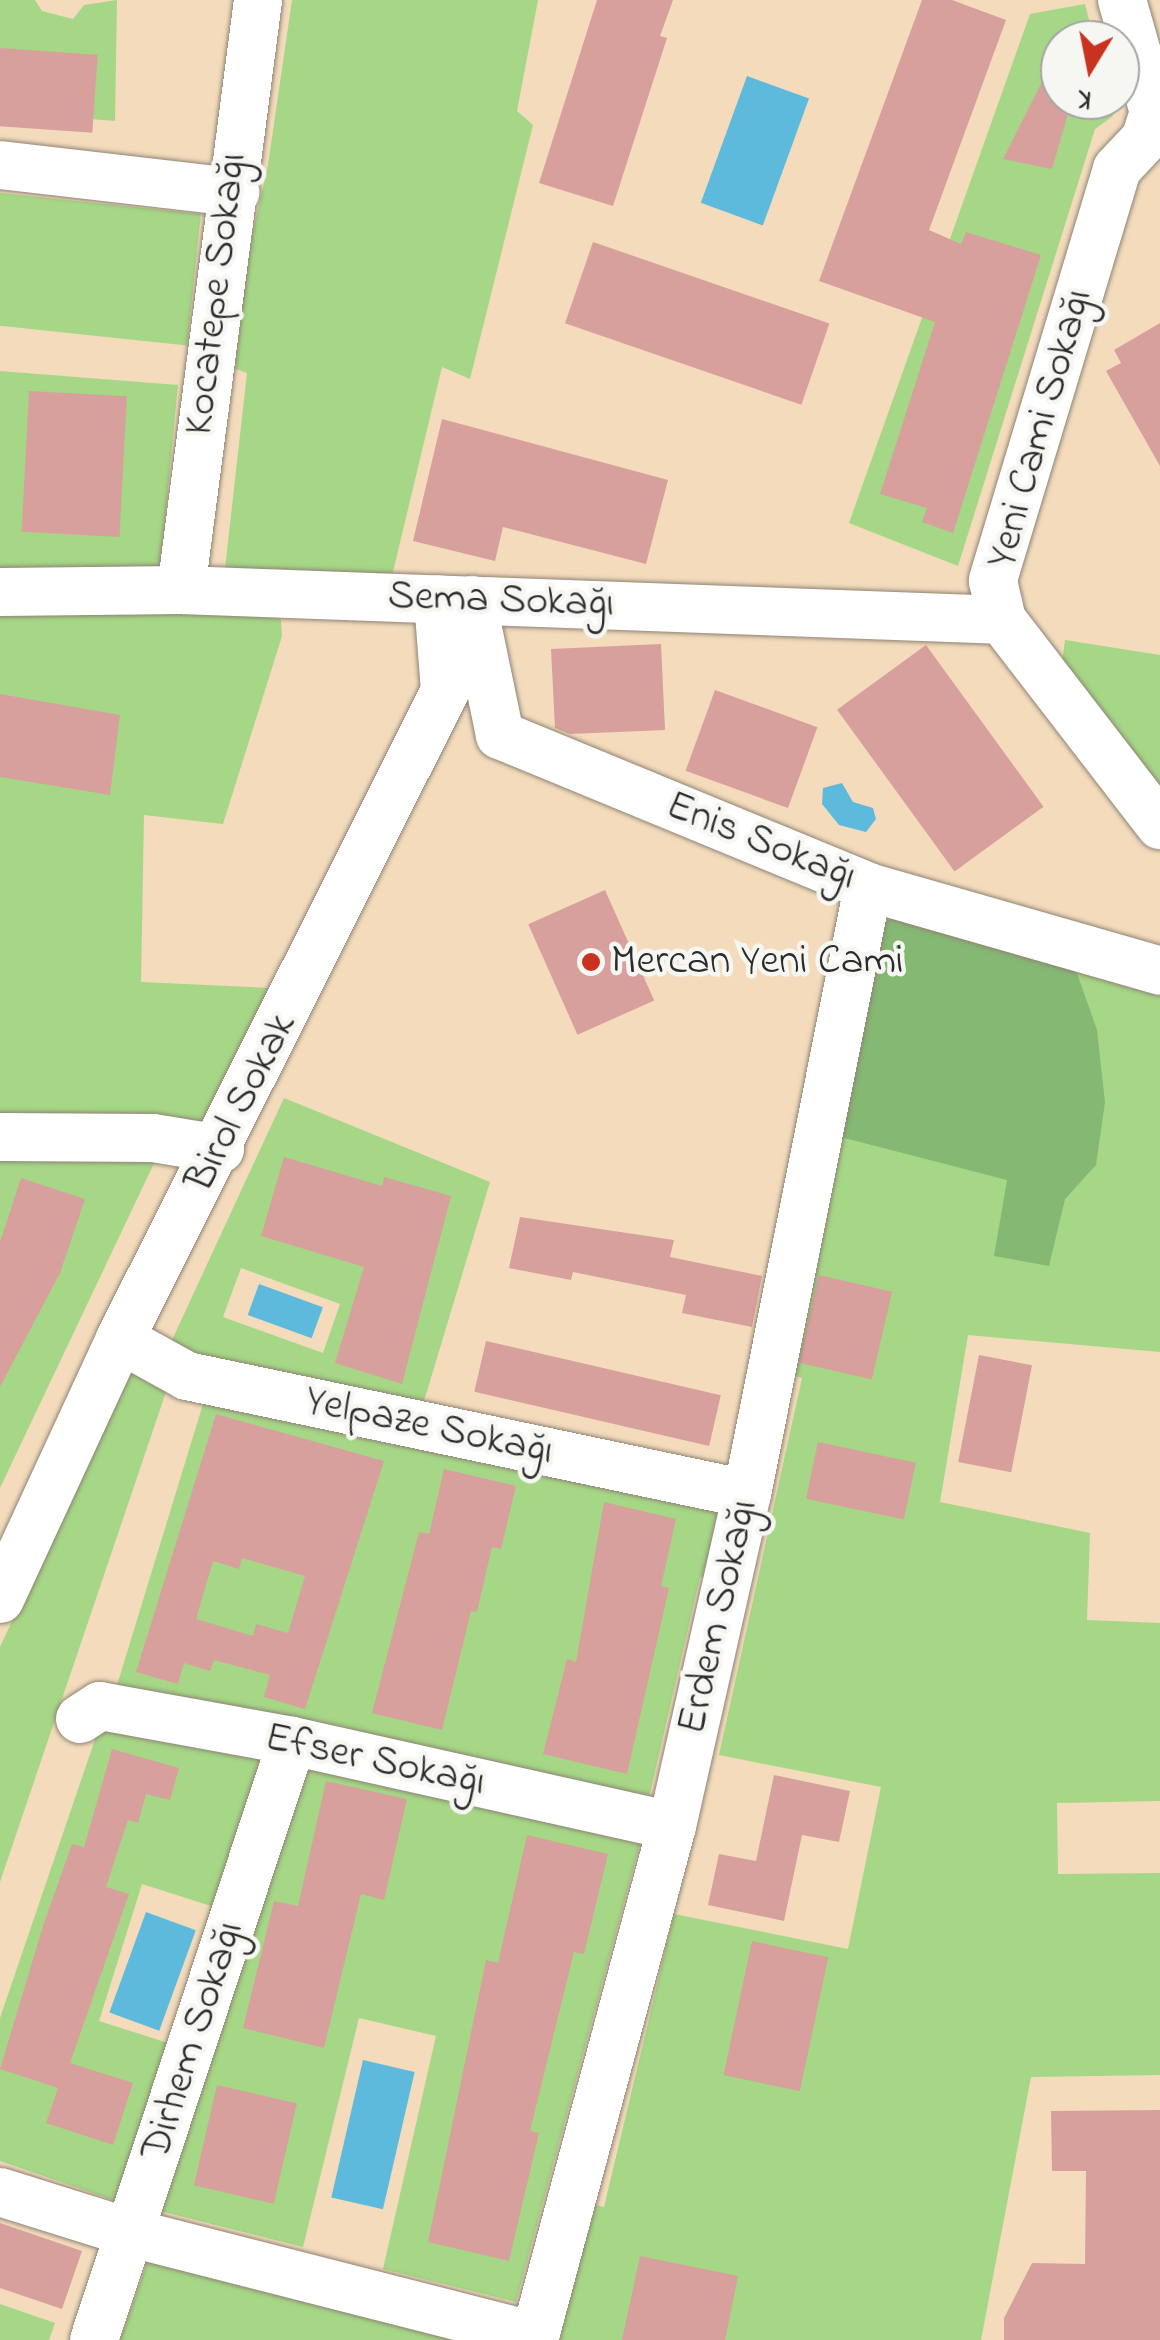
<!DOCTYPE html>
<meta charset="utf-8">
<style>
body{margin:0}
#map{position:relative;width:1160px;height:2340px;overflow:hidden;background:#f3dbbc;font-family:"Indie Flower",sans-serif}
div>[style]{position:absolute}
.green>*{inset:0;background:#a5d786;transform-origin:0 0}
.forest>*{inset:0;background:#84b873}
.water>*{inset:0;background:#5ebadc;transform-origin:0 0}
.building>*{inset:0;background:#d8a09c;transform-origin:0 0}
.roads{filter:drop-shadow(0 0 2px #8f8374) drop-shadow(0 0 2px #8f8374)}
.minor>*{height:48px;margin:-24px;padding:0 24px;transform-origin:24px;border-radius:24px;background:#fff}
.dots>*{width:28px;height:28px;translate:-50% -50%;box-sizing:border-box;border:5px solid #f6f6f2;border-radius:50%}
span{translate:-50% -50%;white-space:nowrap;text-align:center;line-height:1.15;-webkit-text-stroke:9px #f6f6f2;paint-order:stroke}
.street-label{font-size:42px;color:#2b2b2b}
.poi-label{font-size:42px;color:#2b2b2b}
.left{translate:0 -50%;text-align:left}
.north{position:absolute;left:1040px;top:20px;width:100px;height:100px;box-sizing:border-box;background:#f6f6f2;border:2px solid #a5a5a2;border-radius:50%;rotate:190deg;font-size:28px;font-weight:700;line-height:40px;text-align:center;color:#2b2b2b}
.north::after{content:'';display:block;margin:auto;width:35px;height:45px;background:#c8321e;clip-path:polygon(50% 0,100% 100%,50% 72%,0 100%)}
</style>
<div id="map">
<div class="green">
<i style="clip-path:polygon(0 0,35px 0,42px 11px,73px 19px,84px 5px,117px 0,115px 121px,0 112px)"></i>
<i style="clip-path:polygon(292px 0,538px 0,517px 111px,533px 125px,470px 379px,442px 367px,392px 576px,225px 569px,247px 373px,223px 364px,268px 165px)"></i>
<i style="clip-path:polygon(1085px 4px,1094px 40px,1060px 40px,1060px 100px,1109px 100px,1113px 116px,1095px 129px,958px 566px,849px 523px,1030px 14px)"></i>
<i style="left:0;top:193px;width:202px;height:132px;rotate:6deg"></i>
<i style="clip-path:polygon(0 371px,178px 385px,160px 570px,0 571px)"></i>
<i style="clip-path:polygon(280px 610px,282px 636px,223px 824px,144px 815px,141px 982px,271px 988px,207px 1126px,0 1124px,0 611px)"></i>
<i style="clip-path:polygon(1065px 640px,1160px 655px,1160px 790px,1062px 664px)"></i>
<i style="clip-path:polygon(876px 926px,1160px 985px,1160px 1352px,968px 1335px,940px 1502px,1090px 1533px,1087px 1620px,1160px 1623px,1160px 1801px,1057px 1803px,1058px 1874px,1160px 1873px,1160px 2075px,1031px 2077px,981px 2340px,560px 2340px,591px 2204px,604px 2207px,674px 1914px,848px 1949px,881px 1787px,719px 1755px,802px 1378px,780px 1373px)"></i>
<i style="clip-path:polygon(evenodd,284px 1098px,490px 1182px,421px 1411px,181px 1355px,172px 1340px,284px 1098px,241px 1268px,340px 1304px,323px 1353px,223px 1317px,241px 1268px)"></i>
<i style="clip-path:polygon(0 1156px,157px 1157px,0 1488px)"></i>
<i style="clip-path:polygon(130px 1367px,168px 1386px,0 1882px,0 1647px)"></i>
<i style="clip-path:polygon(207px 1391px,717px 1500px,729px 1516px,716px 1580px,700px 1577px,648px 1802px,114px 1695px)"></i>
<i style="clip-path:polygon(evenodd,103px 1716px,262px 1754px,265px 1774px,122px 2203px,0 2161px,0 2018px,103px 1716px,142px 1884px,211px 1906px,168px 2043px,99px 2021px,142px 1884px)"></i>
<i style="clip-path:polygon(300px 1760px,642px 1836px,516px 2302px,383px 2269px,436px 2036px,359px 2018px,303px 2247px,156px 2210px)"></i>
<i style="clip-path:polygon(149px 2258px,456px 2340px,120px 2340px)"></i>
<i style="clip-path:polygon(0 2304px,55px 2323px,49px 2340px,0 2340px)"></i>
</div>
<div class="forest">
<i style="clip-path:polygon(908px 911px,1072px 959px,1097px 1030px,1105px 1102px,1096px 1165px,1065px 1199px,1049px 1266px,994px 1256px,1007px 1180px,833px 1135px,876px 926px)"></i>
</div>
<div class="water">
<i style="left:747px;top:76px;width:66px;height:135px;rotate:20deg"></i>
<i style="clip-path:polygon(842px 783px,853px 802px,873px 808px,876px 819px,866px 832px,839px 825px,822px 804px,823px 788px)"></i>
<i style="left:259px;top:1284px;width:68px;height:33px;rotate:20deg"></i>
<i style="left:146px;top:1912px;width:53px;height:107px;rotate:20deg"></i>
<i style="left:363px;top:2060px;width:53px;height:141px;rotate:13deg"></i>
</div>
<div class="building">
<i style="clip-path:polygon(597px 0,673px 0,660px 36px,667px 38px,613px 206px,539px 183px)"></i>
<i style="clip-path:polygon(922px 0,952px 0,1006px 20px,929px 230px,961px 244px,966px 232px,1041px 255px,953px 533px,922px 522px,927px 508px,880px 494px,935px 322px,819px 281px)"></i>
<i style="clip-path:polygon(1060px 46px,1060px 100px,1072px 100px,1052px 169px,1003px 159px)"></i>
<i style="left:0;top:48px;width:98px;height:78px;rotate:4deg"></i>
<i style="left:593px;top:242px;width:250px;height:86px;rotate:19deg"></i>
<i style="clip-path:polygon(1160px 323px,1160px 466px,1106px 371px,1121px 363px,1114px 350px)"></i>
<i style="left:29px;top:391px;width:98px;height:141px;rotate:3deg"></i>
<i style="clip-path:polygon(442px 419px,668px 480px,646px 564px,503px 527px,495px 561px,413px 541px)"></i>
<i style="clip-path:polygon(661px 644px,665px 730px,570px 734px,555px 728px,551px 649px)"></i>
<i style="left:926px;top:645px;width:200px;height:110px;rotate:54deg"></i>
<i style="left:715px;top:690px;width:109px;height:86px;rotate:20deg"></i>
<i style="clip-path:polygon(0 694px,120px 715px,110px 795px,0 777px)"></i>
<i style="left:605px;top:890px;width:121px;height:84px;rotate:66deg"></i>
<i style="clip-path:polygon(284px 1157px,382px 1186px,384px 1177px,451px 1196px,402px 1384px,335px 1363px,364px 1267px,261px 1236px)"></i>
<i style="clip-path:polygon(21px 1178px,85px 1199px,60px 1273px,0 1387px,0 1242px)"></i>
<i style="clip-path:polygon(520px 1217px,674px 1240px,670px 1257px,762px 1276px,752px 1327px,682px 1313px,686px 1295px,573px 1272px,571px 1280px,509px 1268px)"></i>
<i style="left:819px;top:1275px;width:75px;height:90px;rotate:13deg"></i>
<i style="left:486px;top:1341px;width:241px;height:52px;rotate:13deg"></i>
<i style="left:979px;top:1355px;width:54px;height:109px;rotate:11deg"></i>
<i style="clip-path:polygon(evenodd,216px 1414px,384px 1461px,305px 1709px,264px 1697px,270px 1675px,214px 1660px,210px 1671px,184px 1663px,178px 1684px,136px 1672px,216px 1414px,242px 1558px,305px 1576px,288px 1633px,256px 1624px,253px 1636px,196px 1619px,213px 1561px,239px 1569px,242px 1558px)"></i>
<i style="left:818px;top:1442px;width:100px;height:58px;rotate:12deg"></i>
<i style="clip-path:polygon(444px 1469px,516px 1486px,501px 1549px,492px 1547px,477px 1612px,471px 1611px,442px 1730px,372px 1713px,419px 1532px,429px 1534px)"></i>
<i style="clip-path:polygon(604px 1502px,676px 1519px,661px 1586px,669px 1588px,627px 1774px,543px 1754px,567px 1659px,576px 1662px)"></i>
<i style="clip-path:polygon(112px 1749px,179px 1768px,170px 1800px,146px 1794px,138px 1823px,128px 1820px,106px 1887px,129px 1894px,70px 2063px,133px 2083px,113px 2145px,46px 2123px,58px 2088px,0 2069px,43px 1926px,72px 1844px,84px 1847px)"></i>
<i style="clip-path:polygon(774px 1775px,850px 1791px,839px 1842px,802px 1835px,784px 1921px,708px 1905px,719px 1854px,756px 1861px)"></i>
<i style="clip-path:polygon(326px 1781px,407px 1799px,384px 1900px,361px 1894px,324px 2048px,243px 2028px,274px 1901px,298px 1906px)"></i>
<i style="clip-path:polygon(527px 1835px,608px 1854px,584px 1954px,574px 1952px,530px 2131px,539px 2133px,509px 2261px,428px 2242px,486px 1960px,498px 1963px)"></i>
<i style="left:752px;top:1941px;width:78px;height:137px;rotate:12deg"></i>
<i style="left:217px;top:2085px;width:82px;height:103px;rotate:13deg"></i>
<i style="clip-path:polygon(1160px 2110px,1160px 2340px,1004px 2340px,1004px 2318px,1032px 2263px,1085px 2264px,1086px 2171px,1052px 2171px,1051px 2111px)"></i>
<i style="clip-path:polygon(0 2223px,82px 2251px,62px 2309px,0 2288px)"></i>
<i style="clip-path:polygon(640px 2256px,738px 2276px,725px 2340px,622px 2340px)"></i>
</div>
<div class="roads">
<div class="minor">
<i style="left:1122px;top:0;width:116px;rotate:74.1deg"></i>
<i style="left:1154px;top:112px;width:28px;rotate:108deg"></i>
<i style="left:1145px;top:139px;width:41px;rotate:133deg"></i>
<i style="left:1117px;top:169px;width:430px;rotate:106.8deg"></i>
<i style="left:993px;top:581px;width:40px;rotate:77deg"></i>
<i style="left:1002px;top:620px;width:259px;rotate:52.4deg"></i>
<i style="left:0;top:165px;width:237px;rotate:6.6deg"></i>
<i style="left:181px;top:590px;width:595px;rotate:-82.56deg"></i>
<i style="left:0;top:592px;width:181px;rotate:-0.6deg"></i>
<i style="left:181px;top:590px;width:822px;rotate:2.09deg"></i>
<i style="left:472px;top:600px;width:138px;rotate:78.3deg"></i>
<i style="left:500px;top:735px;width:398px;rotate:22.4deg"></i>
<i style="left:868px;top:887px;width:304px;rotate:16deg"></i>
<i style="left:0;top:1137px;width:153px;rotate:0.4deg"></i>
<i style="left:153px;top:1138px;width:68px;rotate:9.3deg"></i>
<i style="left:120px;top:1339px;width:77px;rotate:28.9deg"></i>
<i style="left:187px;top:1376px;width:572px;rotate:11.9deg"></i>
<i style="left:0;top:1599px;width:286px;rotate:-65.2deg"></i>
<i style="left:120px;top:1339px;width:725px;rotate:-63.36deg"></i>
<i style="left:445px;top:691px;width:92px;rotate:-94.4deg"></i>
<i style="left:80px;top:1719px;width:24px;rotate:-33deg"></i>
<i style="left:100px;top:1706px;width:195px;rotate:10.3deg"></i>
<i style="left:292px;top:1741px;width:389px;rotate:12.6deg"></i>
<i style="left:0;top:2192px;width:137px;rotate:17.4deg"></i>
<i style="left:131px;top:2233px;width:417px;rotate:14.3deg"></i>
<i style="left:94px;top:2340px;width:631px;rotate:-71.71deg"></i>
<i style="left:534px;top:2340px;width:532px;rotate:-74.97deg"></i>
<i style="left:672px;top:1826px;width:340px;rotate:-77.3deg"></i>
<i style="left:747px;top:1494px;width:619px;rotate:-78.73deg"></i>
</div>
</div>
<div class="dots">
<i style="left:591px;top:962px;background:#c8321e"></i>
</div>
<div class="street-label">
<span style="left:217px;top:294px;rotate:-83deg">Kocatepe Sokağı</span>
<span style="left:1041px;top:429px;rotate:-74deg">Yeni Cami Sokağı</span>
<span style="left:501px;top:601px;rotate:2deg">Sema Sokağı</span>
<span style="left:761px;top:842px;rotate:22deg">Enis Sokağı</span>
<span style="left:242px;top:1103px;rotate:-63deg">Birol Sokak</span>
<span style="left:429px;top:1427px;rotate:12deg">Yelpaze Sokağı</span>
<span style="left:719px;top:1617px;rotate:-77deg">Erdem Sokağı</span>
<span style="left:375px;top:1761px;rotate:12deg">Efser Sokağı</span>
<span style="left:194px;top:2041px;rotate:-72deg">Dirhem Sokağı</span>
</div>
<div class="poi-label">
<span class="left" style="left:611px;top:962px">Mercan Yeni Cami</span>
</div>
<div class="north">K</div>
</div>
